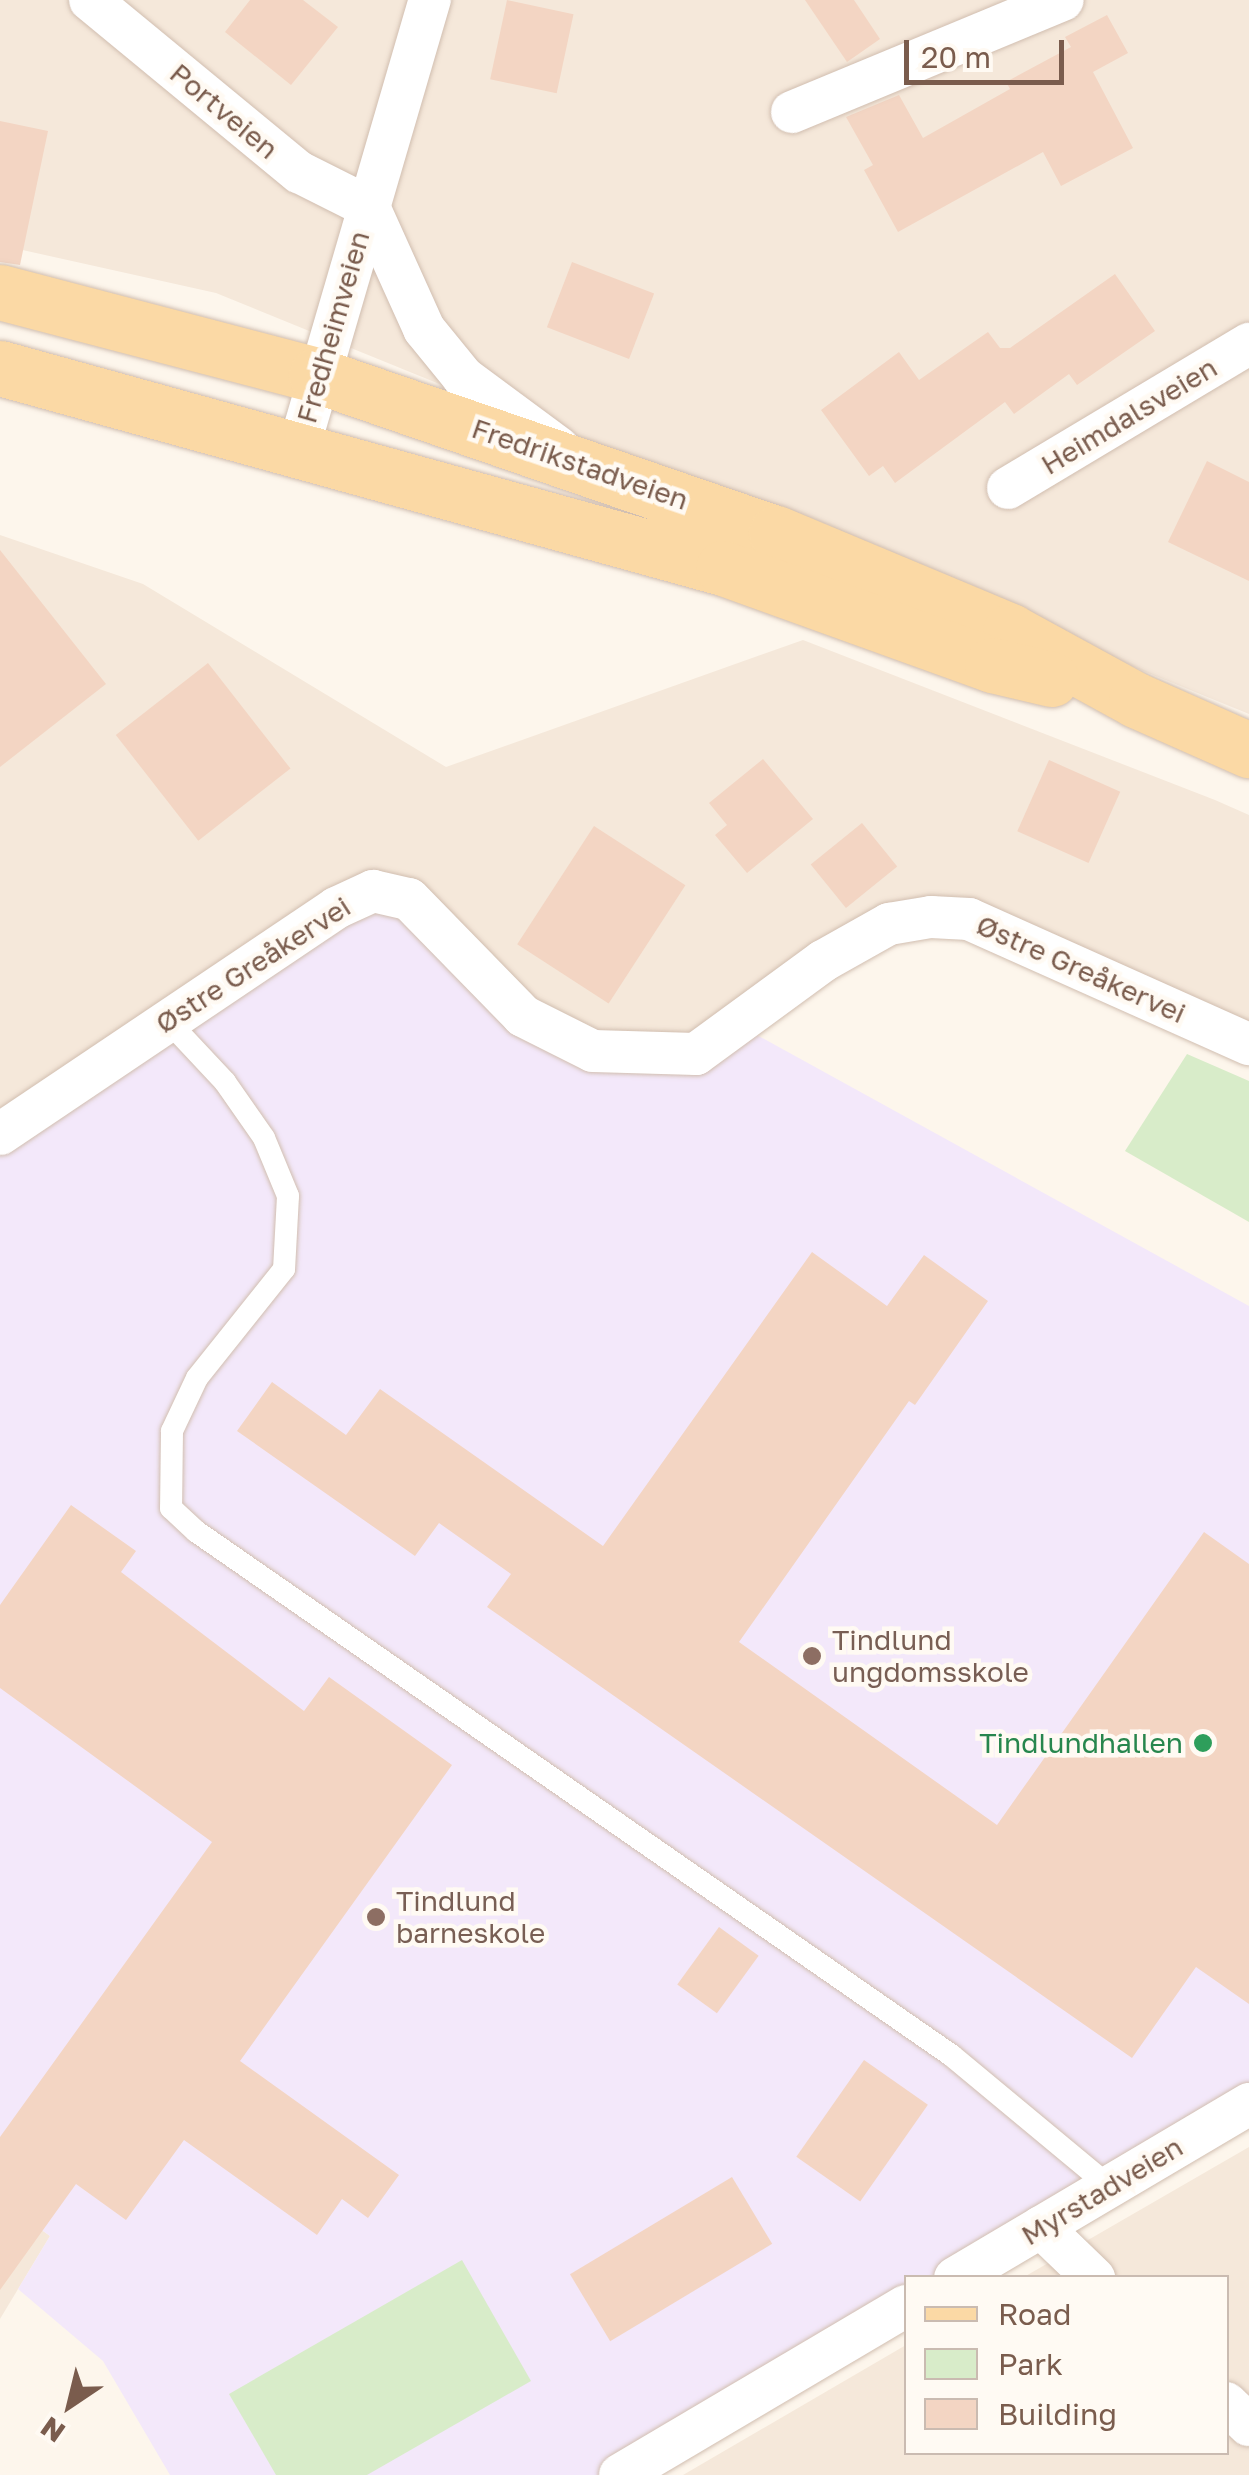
<!DOCTYPE html>
<meta charset="utf-8">
<style>
body{margin:0}
#map{position:relative;width:1249px;height:2475px;overflow:hidden;background:#fdf6ec;font-family:"Golos Text",sans-serif}
div>[style]{position:absolute}
.residential>*{inset:0;background:#f5e8da}
.education>*{inset:0;background:#f3e8fa}
.green>*{inset:0;background:#d8ecc9}
.building>*{inset:0;background:#f3d5c3;transform-origin:0 0}
.roads{filter:drop-shadow(0 0 2px #d1beb0) drop-shadow(0 0 2px #d1beb0)}
.lane>*{height:22px;margin:-11px;padding:0 11px;transform-origin:11px;border-radius:11px;background:#fff}
.street>*{height:42px;margin:-21px;padding:0 21px;transform-origin:21px;border-radius:21px;background:#fff}
.primary>*{height:55px;margin:-27.5px;padding:0 27.5px;transform-origin:27.5px;border-radius:27.5px;background:#fbd9a5}
.dots>*{width:28px;height:28px;translate:-50% -50%;box-sizing:border-box;border:5px solid #fffaf3;border-radius:50%}
span{translate:-50% -50%;white-space:nowrap;text-align:center;line-height:1.15;-webkit-text-stroke:9px #fffaf3;paint-order:stroke}
.street-label{font-size:28px;color:#7a5c4d}
.education-label{font-size:28px;color:#785e54}
.left{translate:0 -50%;text-align:left}
.leisure-label{font-size:28px;color:#27864d}
.right{translate:-100% -50%;text-align:right}
.legend{position:absolute;left:904px;top:2275px;width:325px;height:180px;box-sizing:border-box;background:#fffaf3;border:2px solid #cabbb1;margin:0;padding:12px 18px;list-style:none;font-size:30px;color:#7a5c4d}
.legend li{display:flex;align-items:center;gap:20px;height:50px}
.legend b{width:50px;border:2px solid #cabbb1}
.north{position:absolute;left:20px;top:2355px;width:100px;height:100px;-webkit-text-stroke:8px #fffaf3;paint-order:stroke;rotate:215deg;font-size:28px;font-weight:700;line-height:40px;text-align:center;color:#7a5c4d}
.north::after{content:'';display:block;margin:auto;width:35px;height:45px;background:#7a5c4d;clip-path:polygon(50% 0,100% 100%,50% 72%,0 100%)}
.scale{position:absolute;left:904px;top:40px;width:160px;height:45px;box-sizing:border-box;border:5px solid #7a5c4d;border-top:0;padding-left:12px;font-size:30px;line-height:35px;white-space:nowrap;color:#7a5c4d;-webkit-text-stroke:8px #fffaf3;paint-order:stroke}
</style>
<div id="map">
<div class="residential">
<i style="clip-path:polygon(0 0,1249px 0,1249px 714px,216px 293px,0 245px)"></i>
<i style="clip-path:polygon(0 535px,143px 584px,446px 767px,803px 640px,1215px 800px,1249px 815px,1249px 1044px,931px 917px,696px 1054px,0 1134px)"></i>
<i style="clip-path:polygon(1249px 2147px,1249px 2475px,683px 2475px,906px 2345px,906px 2452px,1226px 2452px,1226px 2278px,1024px 2277px)"></i>
<i style="clip-path:polygon(0 2200px,50px 2236px,0 2319px)"></i>
</div>
<div class="education">
<i style="clip-path:polygon(373px 891px,523px 1016px,696px 1054px,735px 1023px,1249px 1306px,1249px 2104px,955px 2277px,906px 2278px,906px 2306px,620px 2475px,170px 2475px,103px 2361px,18px 2289px,50px 2236px,0 2200px,0 1134px)"></i>
</div>
<div class="green">
<i style="clip-path:polygon(1187px 1054px,1249px 1081px,1249px 1222px,1125px 1151px)"></i>
<i style="clip-path:polygon(462px 2260px,531px 2381px,367px 2475px,276px 2475px,229px 2394px)"></i>
</div>
<div class="building">
<i style="clip-path:polygon(250px 0,303px 0,338px 27px,291px 85px,225px 32px)"></i>
<i style="left:507px;top:0;width:68px;height:81px;rotate:12deg"></i>
<i style="clip-path:polygon(805px 0,854px 0,880px 39px,847px 62px)"></i>
<i style="clip-path:polygon(1107px 15px,1128px 53px,1093px 72px,1133px 148px,1061px 186px,1043px 152px,898px 232px,864px 170px,873px 165px,846px 117px,899px 95px,923px 138px,1010px 89px,1006px 82px,1071px 47px,1065px 37px)"></i>
<i style="clip-path:polygon(0 121px,48px 131px,20px 265px,0 262px)"></i>
<i style="left:572px;top:262px;width:88px;height:70px;rotate:21deg"></i>
<i style="clip-path:polygon(1115px 274px,1155px 331px,1077px 385px,1069px 374px,1014px 414px,1005px 402px,895px 483px,883px 466px,869px 476px,821px 410px,899px 352px,919px 380px,988px 332px,1000px 348px,1010px 348px)"></i>
<i style="clip-path:polygon(1207px 461px,1249px 482px,1249px 581px,1168px 542px)"></i>
<i style="clip-path:polygon(0 550px,106px 684px,0 767px)"></i>
<i style="left:208px;top:663px;width:134px;height:117px;rotate:52deg"></i>
<i style="clip-path:polygon(763px 759px,813px 819px,747px 873px,715px 835px,727px 825px,709px 803px)"></i>
<i style="left:1049px;top:760px;width:78px;height:78px;rotate:24deg"></i>
<i style="left:862px;top:823px;width:56px;height:66px;rotate:51deg"></i>
<i style="left:594px;top:826px;width:109px;height:141px;rotate:33deg"></i>
<i style="clip-path:polygon(812px 1252px,887px 1306px,924px 1255px,988px 1301px,915px 1405px,909px 1401px,739px 1642px,997px 1825px,1204px 1532px,1249px 1564px,1249px 2004px,1196px 1967px,1132px 2058px,487px 1607px,511px 1574px,439px 1523px,415px 1556px,237px 1431px,272px 1382px,346px 1435px,380px 1389px,603px 1546px)"></i>
<i style="clip-path:polygon(71px 1505px,136px 1551px,121px 1572px,304px 1711px,329px 1677px,452px 1765px,240px 2061px,399px 2175px,368px 2218px,342px 2199px,317px 2235px,184px 2140px,126px 2220px,76px 2184px,0 2290px,0 2137px,212px 1842px,0 1688px,0 1605px)"></i>
<i style="left:719px;top:1927px;width:49px;height:71px;rotate:36deg"></i>
<i style="left:864px;top:2060px;width:78px;height:118px;rotate:35deg"></i>
<i style="left:732px;top:2177px;width:78px;height:189px;rotate:59deg"></i>
</div>
<div class="roads">
<div class="lane">
<i style="left:167px;top:1020px;width:85px;rotate:46.9deg"></i>
<i style="left:225px;top:1082px;width:68px;rotate:55.1deg"></i>
<i style="left:264px;top:1138px;width:63px;rotate:67.5deg"></i>
<i style="left:288px;top:1196px;width:73px;rotate:93.1deg"></i>
<i style="left:284px;top:1269px;width:139px;rotate:128.6deg"></i>
<i style="left:197px;top:1378px;width:59px;rotate:115.3deg"></i>
<i style="left:172px;top:1431px;width:77px;rotate:90.7deg"></i>
<i style="left:171px;top:1508px;width:35px;rotate:43deg"></i>
<i style="left:197px;top:1532px;width:918px;rotate:34.75deg"></i>
<i style="left:951px;top:2055px;width:205px;rotate:39.7deg"></i>
</div>
<div class="street">
<i style="left:90px;top:0;width:271px;rotate:39.5deg"></i>
<i style="left:299px;top:172px;width:78px;rotate:26.6deg"></i>
<i style="left:369px;top:207px;width:134px;rotate:65.7deg"></i>
<i style="left:424px;top:329px;width:62px;rotate:50.9deg"></i>
<i style="left:463px;top:377px;width:119px;rotate:36.5deg"></i>
<i style="left:792px;top:112px;width:293px;rotate:-22.5deg"></i>
<i style="left:299px;top:447px;width:466px;rotate:-73.7deg"></i>
<i style="left:1008px;top:488px;width:281px;rotate:-30.9deg"></i>
<i style="left:0;top:1134px;width:405px;rotate:-33.9deg"></i>
<i style="left:336px;top:908px;width:41px;rotate:-24.7deg"></i>
<i style="left:373px;top:891px;width:37px;rotate:13deg"></i>
<i style="left:409px;top:899px;width:163px;rotate:45.7deg"></i>
<i style="left:523px;top:1016px;width:78px;rotate:26.6deg"></i>
<i style="left:593px;top:1051px;width:103px;rotate:1.7deg"></i>
<i style="left:696px;top:1054px;width:157px;rotate:-36.2deg"></i>
<i style="left:823px;top:961px;width:76px;rotate:-29.3deg"></i>
<i style="left:889px;top:924px;width:43px;rotate:-9.5deg"></i>
<i style="left:931px;top:917px;width:38px;rotate:3deg"></i>
<i style="left:969px;top:919px;width:307px;rotate:24.1deg"></i>
<i style="left:1041px;top:2227px;width:74px;rotate:43.9deg"></i>
<i style="left:955px;top:2278px;width:342px;rotate:-30.6deg"></i>
<i style="left:1226px;top:2403px;width:32px;rotate:44deg"></i>
<i style="left:620px;top:2475px;width:332px;rotate:-30.6deg"></i>
</div>
<div class="primary">
<i style="left:0;top:292px;width:327px;rotate:14.7deg"></i>
<i style="left:316px;top:375px;width:486px;rotate:19deg"></i>
<i style="left:776px;top:533px;width:254px;rotate:22.7deg"></i>
<i style="left:1010px;top:631px;width:144px;rotate:28.7deg"></i>
<i style="left:1136px;top:700px;width:124px;rotate:23.9deg"></i>
<i style="left:0;top:368px;width:750px;rotate:15.46deg"></i>
<i style="left:723px;top:568px;width:286px;rotate:19.8deg"></i>
<i style="left:992px;top:665px;width:61px;rotate:13.3deg"></i>
</div>
</div>
<div class="dots">
<i style="left:812px;top:1656px;background:#8d6e63"></i>
<i style="left:1203px;top:1743px;background:#2e9e5b"></i>
<i style="left:376px;top:1917px;background:#8d6e63"></i>
</div>
<div class="street-label">
<span style="left:224px;top:111px;rotate:40deg">Portveien</span>
<span style="left:333px;top:327px;rotate:-74deg">Fredheimveien</span>
<span style="left:1129px;top:416px;rotate:-31deg">Heimdalsveien</span>
<span style="left:580px;top:464px;rotate:19deg">Fredrikstadveien</span>
<span style="left:253px;top:965px;rotate:-33deg">Østre Greåkervei</span>
<span style="left:1081px;top:969px;rotate:24deg">Østre Greåkervei</span>
<span style="left:1102px;top:2191px;rotate:-31deg">Myrstadveien</span>
</div>
<div class="education-label">
<span class="left" style="left:832px;top:1656px">Tindlund<br>ungdomsskole</span>
<span class="left" style="left:396px;top:1917px">Tindlund<br>barneskole</span>
</div>
<div class="leisure-label">
<span class="right" style="left:1183px;top:1743px">Tindlundhallen</span>
</div>
<ul class="legend">
<li><b style="height:12px;background:#fbd9a5"></b>Road</li>
<li><b style="height:28px;background:#d8ecc9"></b>Park</li>
<li><b style="height:28px;background:#f3d5c3"></b>Building</li>
</ul>
<div class="north">N</div>
<div class="scale">20 m</div>
</div>
